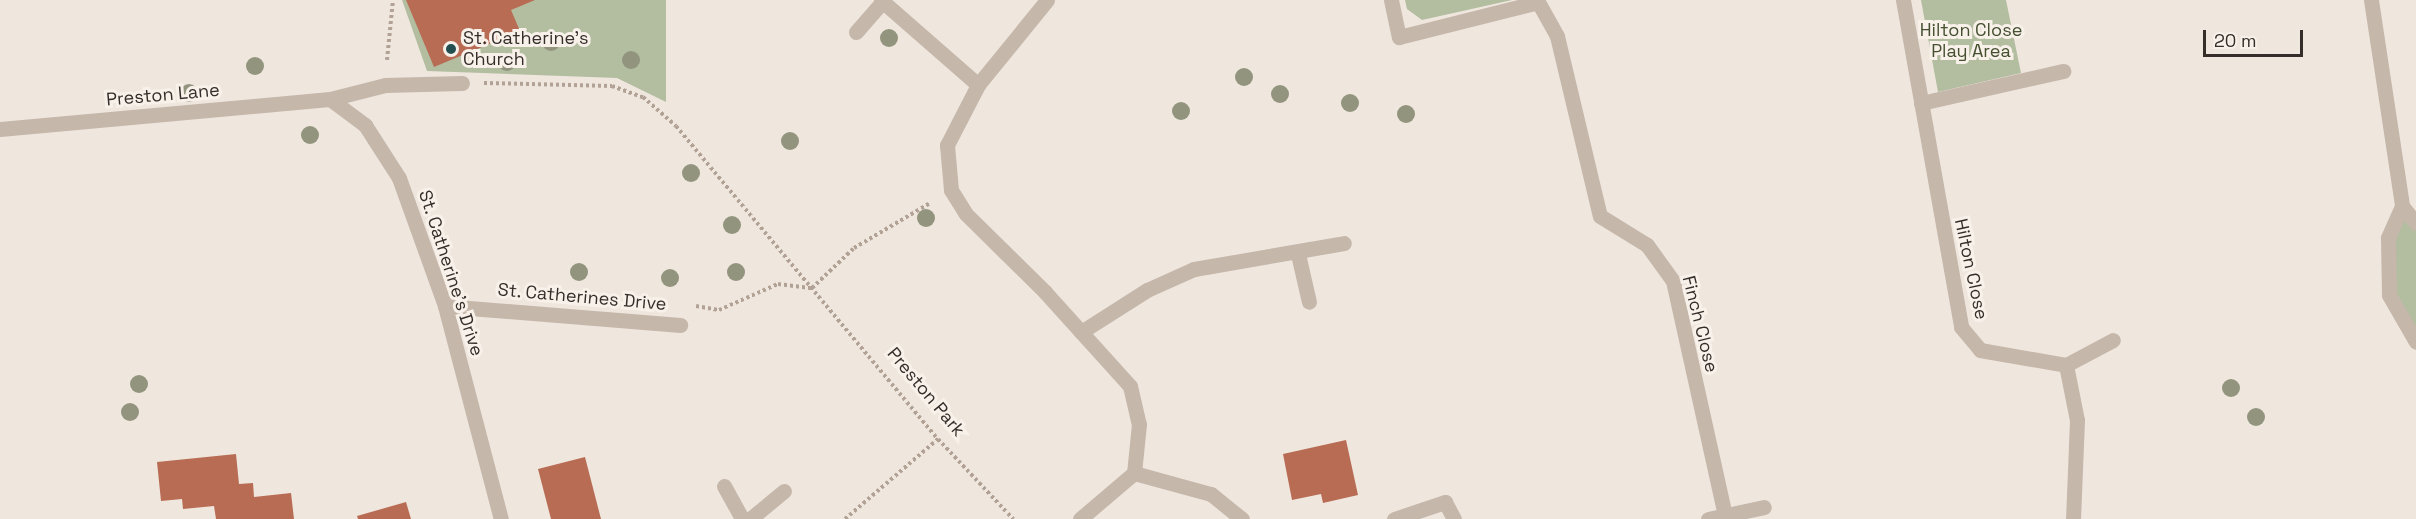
<!DOCTYPE html>
<style>
body{margin:0}
#map{position:relative;width:2416px;height:519px;overflow:hidden;background:#efe7de;font-family:"Space Grotesk",sans-serif}
div>[style]{position:absolute}
.green>*{inset:0;background:#b3bda0}
.building>*{inset:0;background:#b86c54}
.path>*{height:4px;margin-top:-2px;transform-origin:0;background:repeating-linear-gradient(90deg,#b2a296 0 3px,transparent 0 6px)}
.lane>*{height:15px;margin:-7.5px;padding:0 7.5px;transform-origin:7.5px;border-radius:7.5px;background:#c6b7ab}
.street>*{height:15px;margin:-7.5px;padding:0 7.5px;transform-origin:7.5px;border-radius:7.5px;background:#c6b7ab}
.trees>*{width:18px;height:18px;margin:-9px;border-radius:50%;background:#92947e}
.dots>*{width:16px;height:16px;translate:-50% -50%;box-sizing:border-box;border:3px solid #f8f1ea;border-radius:50%}
span{translate:-50% -50%;white-space:nowrap;text-align:center;line-height:1.15;-webkit-text-stroke:6px #f8f1ea;paint-order:stroke}
.park-label{font-size:18px;color:#455030}
.poi-label{font-size:18px;color:#352d29}
.left{translate:0 -50%;text-align:left}
.street-label{font-size:18px;color:#352d29}
.scale{position:absolute;left:2203px;top:30px;width:100px;height:27px;box-sizing:border-box;border:3px solid #352d29;border-top:0;padding-left:8px;font-size:18px;line-height:21px;white-space:nowrap;color:#352d29;-webkit-text-stroke:4px #f8f1ea;paint-order:stroke}
</style>
<div id="map">
<div class="green">
<i style="clip-path:polygon(402px 0,666px 0,666px 102px,617px 78px,427px 71px)"></i>
<i style="clip-path:polygon(1405px 0,1512px 0,1422px 20px,1407px 9px)"></i>
<i style="clip-path:polygon(1921px 0,2006px 0,2021px 73px,1938px 92px)"></i>
<i style="clip-path:polygon(2402px 206px,2416px 223px,2416px 342px,2401px 322px,2386px 265px)"></i>
</div>
<div class="building">
<i style="clip-path:polygon(406px 0,535px 0,511px 10px,520px 31px,434px 67px)"></i>
<i style="clip-path:polygon(1346px 440px,1358px 495px,1323px 503px,1321px 494px,1292px 500px,1283px 454px)"></i>
<i style="clip-path:polygon(236px 454px,239px 484px,253px 483px,254px 497px,291px 493px,294px 519px,216px 519px,214px 506px,183px 509px,182px 499px,161px 501px,157px 462px)"></i>
<i style="clip-path:polygon(585px 457px,601px 519px,551px 519px,538px 469px)"></i>
<i style="clip-path:polygon(406px 502px,411px 519px,358px 519px,357px 516px)"></i>
</div>
<div class="path">
<i style="left:387px;top:60px;width:60px;rotate:-84.3deg"></i>
<i style="left:484px;top:83px;width:128px;rotate:1.3deg"></i>
<i style="left:612px;top:86px;width:33px;rotate:20deg"></i>
<i style="left:643px;top:97px;width:44px;rotate:41.3deg"></i>
<i style="left:676px;top:126px;width:408px;rotate:50.1deg"></i>
<i style="left:938px;top:439px;width:110px;rotate:46.8deg"></i>
<i style="left:696px;top:306px;width:23px;rotate:10deg"></i>
<i style="left:719px;top:310px;width:64px;rotate:-23.8deg"></i>
<i style="left:778px;top:284px;width:34px;rotate:7deg"></i>
<i style="left:812px;top:288px;width:58px;rotate:-43.6deg"></i>
<i style="left:854px;top:248px;width:88px;rotate:-30.6deg"></i>
<i style="left:845px;top:519px;width:123px;rotate:-40.7deg"></i>
</div>
<div class="lane">
<i style="left:330px;top:99px;width:57px;rotate:-14.3deg"></i>
<i style="left:385px;top:85px;width:77px;rotate:-1.5deg"></i>
</div>
<div class="street">
<i style="left:881px;top:0;width:129px;rotate:41.2deg"></i>
<i style="left:1047px;top:0;width:109px;rotate:129.1deg"></i>
<i style="left:978px;top:85px;width:68px;rotate:117.3deg"></i>
<i style="left:947px;top:145px;width:45px;rotate:84.9deg"></i>
<i style="left:951px;top:190px;width:28px;rotate:58deg"></i>
<i style="left:966px;top:214px;width:111px;rotate:44.6deg"></i>
<i style="left:1045px;top:292px;width:127px;rotate:47.9deg"></i>
<i style="left:1130px;top:386px;width:39px;rotate:77deg"></i>
<i style="left:1139px;top:424px;width:49px;rotate:95.8deg"></i>
<i style="left:1134px;top:473px;width:71px;rotate:139.6deg"></i>
<i style="left:1391px;top:0;width:38px;rotate:78deg"></i>
<i style="left:1399px;top:37px;width:143px;rotate:-14.1deg"></i>
<i style="left:1537px;top:0;width:41px;rotate:60.9deg"></i>
<i style="left:1557px;top:36px;width:185px;rotate:76.6deg"></i>
<i style="left:1600px;top:216px;width:55px;rotate:31.7deg"></i>
<i style="left:1647px;top:245px;width:44px;rotate:54.2deg"></i>
<i style="left:1673px;top:281px;width:240px;rotate:77.5deg"></i>
<i style="left:1903px;top:0;width:332px;rotate:79.9deg"></i>
<i style="left:1961px;top:327px;width:30px;rotate:50deg"></i>
<i style="left:1980px;top:350px;width:87px;rotate:9.9deg"></i>
<i style="left:2066px;top:365px;width:56px;rotate:78.7deg"></i>
<i style="left:2077px;top:420px;width:99px;rotate:92.3deg"></i>
<i style="left:2371px;top:0;width:208px;rotate:81.4deg"></i>
<i style="left:2402px;top:206px;width:22px;rotate:51deg"></i>
<i style="left:856px;top:32px;width:41px;rotate:-48.9deg"></i>
<i style="left:1921px;top:103px;width:146px;rotate:-12.7deg"></i>
<i style="left:0;top:129px;width:331px;rotate:-5.2deg"></i>
<i style="left:330px;top:99px;width:44px;rotate:36.6deg"></i>
<i style="left:365px;top:125px;width:63px;rotate:57.3deg"></i>
<i style="left:399px;top:178px;width:136px;rotate:70.2deg"></i>
<i style="left:445px;top:306px;width:220px;rotate:75.3deg"></i>
<i style="left:2402px;top:206px;width:35px;rotate:114deg"></i>
<i style="left:2388px;top:238px;width:57px;rotate:89deg"></i>
<i style="left:2389px;top:295px;width:54px;rotate:60.1deg"></i>
<i style="left:1298px;top:254px;width:49px;rotate:77.1deg"></i>
<i style="left:445px;top:306px;width:236px;rotate:4.6deg"></i>
<i style="left:1081px;top:332px;width:78px;rotate:-32.5deg"></i>
<i style="left:1147px;top:290px;width:51px;rotate:-24.1deg"></i>
<i style="left:1194px;top:269px;width:152px;rotate:-9.8deg"></i>
<i style="left:2066px;top:365px;width:53px;rotate:-28deg"></i>
<i style="left:1134px;top:473px;width:80px;rotate:15.3deg"></i>
<i style="left:1211px;top:494px;width:40px;rotate:39deg"></i>
<i style="left:724px;top:486px;width:38px;rotate:61deg"></i>
<i style="left:750px;top:519px;width:44px;rotate:-39.5deg"></i>
<i style="left:1394px;top:519px;width:54px;rotate:-18.4deg"></i>
<i style="left:1445px;top:502px;width:19px;rotate:62deg"></i>
<i style="left:1708px;top:519px;width:57px;rotate:-12.1deg"></i>
</div>
<div class="trees">
<i style="left:889px;top:38px"></i>
<i style="left:551px;top:42px"></i>
<i style="left:631px;top:60px"></i>
<i style="left:507px;top:62px"></i>
<i style="left:255px;top:66px"></i>
<i style="left:1244px;top:77px"></i>
<i style="left:189px;top:93px"></i>
<i style="left:1280px;top:94px"></i>
<i style="left:1350px;top:103px"></i>
<i style="left:1181px;top:111px"></i>
<i style="left:1406px;top:114px"></i>
<i style="left:310px;top:135px"></i>
<i style="left:790px;top:141px"></i>
<i style="left:691px;top:173px"></i>
<i style="left:926px;top:218px"></i>
<i style="left:732px;top:225px"></i>
<i style="left:579px;top:272px"></i>
<i style="left:736px;top:272px"></i>
<i style="left:670px;top:278px"></i>
<i style="left:139px;top:384px"></i>
<i style="left:2231px;top:388px"></i>
<i style="left:130px;top:412px"></i>
<i style="left:2256px;top:417px"></i>
</div>
<div class="dots">
<i style="left:451px;top:49px;background:#244f51"></i>
</div>
<div class="park-label">
<span style="left:1971px;top:41px">Hilton Close<br>Play Area</span>
</div>
<div class="poi-label">
<span class="left" style="left:463px;top:49px">St. Catherine's<br>Church</span>
</div>
<div class="street-label">
<span style="left:163px;top:95px;rotate:-5deg">Preston Lane</span>
<span style="left:1971px;top:269px;rotate:78deg">Hilton Close</span>
<span style="left:451px;top:273px;rotate:72deg">St. Catherine's Drive</span>
<span style="left:582px;top:297px;rotate:5deg">St. Catherines Drive</span>
<span style="left:1700px;top:324px;rotate:76deg">Finch Close</span>
<span style="left:926px;top:392px;rotate:50deg">Preston Park</span>
</div>
<div class="scale">20 m</div>
</div>
